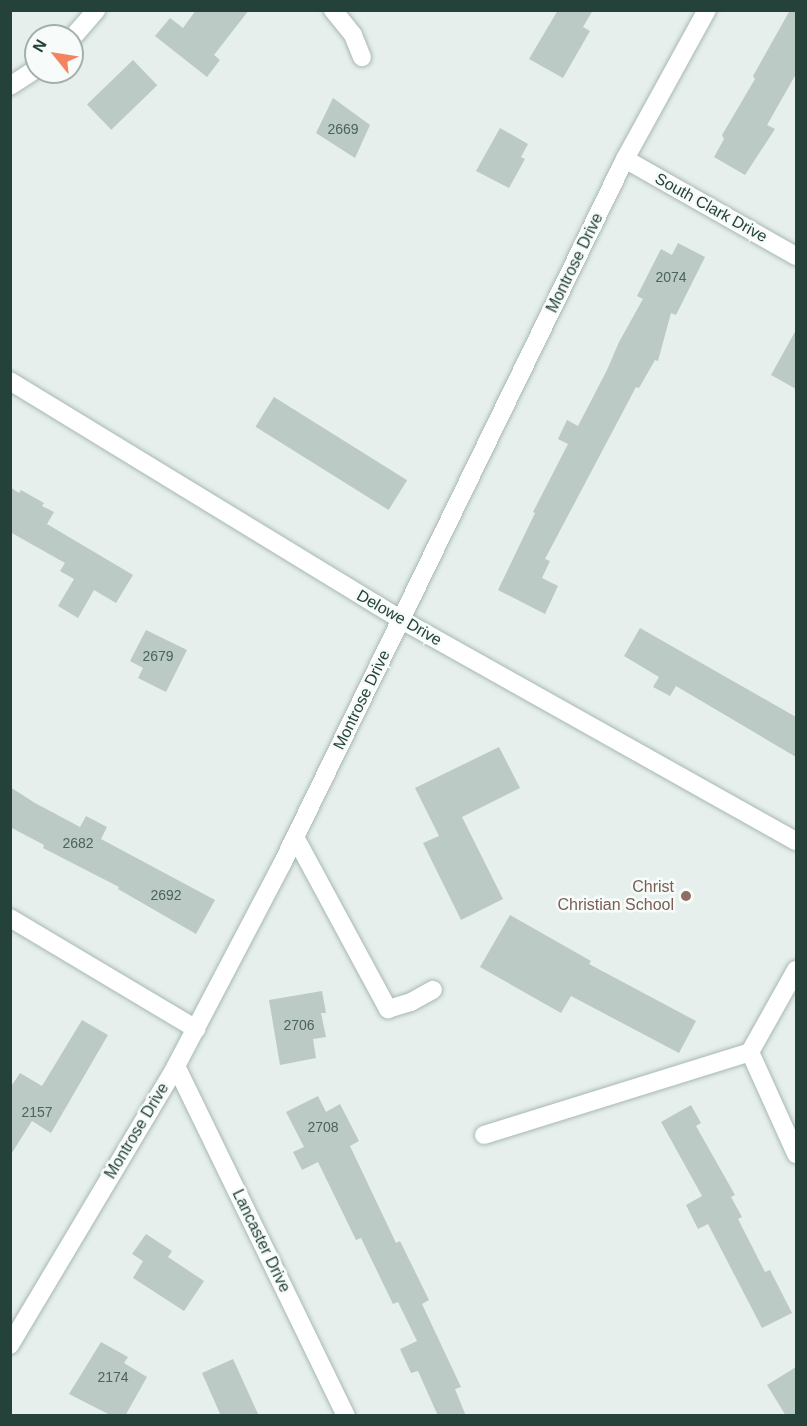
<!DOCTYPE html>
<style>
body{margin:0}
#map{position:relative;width:807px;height:1426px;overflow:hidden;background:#e6efeb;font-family:Helvetica,sans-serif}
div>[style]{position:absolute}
.building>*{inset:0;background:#bbcac4;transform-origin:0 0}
.roads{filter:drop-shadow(0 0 2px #a8b8b2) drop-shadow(0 0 2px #a8b8b2)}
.minor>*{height:18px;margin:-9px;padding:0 9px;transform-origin:9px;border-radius:9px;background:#fff}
.dots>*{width:16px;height:16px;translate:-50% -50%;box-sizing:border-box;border:3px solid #f7fbf9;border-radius:50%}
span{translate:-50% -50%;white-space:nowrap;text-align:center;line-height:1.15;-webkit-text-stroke:5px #f7fbf9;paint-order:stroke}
.number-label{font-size:14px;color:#4a645c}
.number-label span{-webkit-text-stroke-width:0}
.street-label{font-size:16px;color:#24423a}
.education-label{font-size:16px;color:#785e54}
.right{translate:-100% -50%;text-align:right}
.frame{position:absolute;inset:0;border:12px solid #24423a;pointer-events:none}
.north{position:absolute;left:24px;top:24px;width:60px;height:60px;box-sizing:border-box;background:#f7fbf9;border:2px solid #a3b1ad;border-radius:50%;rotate:300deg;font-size:16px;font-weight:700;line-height:24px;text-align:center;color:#24423a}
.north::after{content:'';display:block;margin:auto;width:21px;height:27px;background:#f4845f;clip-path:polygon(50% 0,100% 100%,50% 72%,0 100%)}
</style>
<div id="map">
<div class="building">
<i style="clip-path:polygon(196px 10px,249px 10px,214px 55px,220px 60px,207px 77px,155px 36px,170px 18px,183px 28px)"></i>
<i style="clip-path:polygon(558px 10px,593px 10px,583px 27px,590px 31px,563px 78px,529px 59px)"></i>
<i style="clip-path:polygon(790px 10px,796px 10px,796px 74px,767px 125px,775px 129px,745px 175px,714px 157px,724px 139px,722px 135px,755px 79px,753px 76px)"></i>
<i style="left:133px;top:60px;width:35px;height:64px;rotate:46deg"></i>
<i style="clip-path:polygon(333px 98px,370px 125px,355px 158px,316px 133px)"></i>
<i style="clip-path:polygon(500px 128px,528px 144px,521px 157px,525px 159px,509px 188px,476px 171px)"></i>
<i style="clip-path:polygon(678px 243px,705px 257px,676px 315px,671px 313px,658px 361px,655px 360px,639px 388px,636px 387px,545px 559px,550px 561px,542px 578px,558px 586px,545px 614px,498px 590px,535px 513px,533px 512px,568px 444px,558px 439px,567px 420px,578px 426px,607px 370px,619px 342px,643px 299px,637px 296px,661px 249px,672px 255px)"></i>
<i style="clip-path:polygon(796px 330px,796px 389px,771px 375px)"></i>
<i style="left:274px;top:397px;width:157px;height:35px;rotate:32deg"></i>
<i style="clip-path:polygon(10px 487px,19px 493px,21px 490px,44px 503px,42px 506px,54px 512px,47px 524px,133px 575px,116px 603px,94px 590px,78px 618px,58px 606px,74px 579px,60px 571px,65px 563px,10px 532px)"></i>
<i style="clip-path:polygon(640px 628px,796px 717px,796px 757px,676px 686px,670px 696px,653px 687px,659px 677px,624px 656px)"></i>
<i style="clip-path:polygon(146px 630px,187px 650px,166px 692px,138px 678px,143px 668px,130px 661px)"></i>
<i style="clip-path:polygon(499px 747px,520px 788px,462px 817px,503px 899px,461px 920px,423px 843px,439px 836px,415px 788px)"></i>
<i style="clip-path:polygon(10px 787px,35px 803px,80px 827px,86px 816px,107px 827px,101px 839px,215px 900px,196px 934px,118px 889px,119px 887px,43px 848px,44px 845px,10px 827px)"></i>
<i style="clip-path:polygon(510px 915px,591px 961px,589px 964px,696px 1021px,679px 1053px,571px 996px,561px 1013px,480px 967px)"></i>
<i style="clip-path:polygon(322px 991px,326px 1013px,321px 1013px,326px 1037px,313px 1039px,316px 1058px,280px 1065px,269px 1000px)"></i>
<i style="clip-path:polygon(82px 1020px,108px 1035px,51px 1133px,32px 1121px,10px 1156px,10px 1088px,20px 1073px,42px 1086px)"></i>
<i style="clip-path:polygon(318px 1096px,326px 1112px,340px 1104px,359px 1141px,350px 1146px,396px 1243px,400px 1241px,429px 1300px,422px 1304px,461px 1387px,455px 1389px,466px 1416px,438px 1416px,418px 1371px,411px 1373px,400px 1349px,417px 1341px,398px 1302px,393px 1304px,361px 1238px,356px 1240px,318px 1162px,302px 1170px,293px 1152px,304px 1147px,286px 1112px)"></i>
<i style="clip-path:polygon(691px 1105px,701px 1123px,696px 1126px,735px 1195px,731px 1197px,742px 1217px,738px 1219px,765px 1272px,770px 1270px,792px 1313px,762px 1328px,708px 1224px,698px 1229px,686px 1205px,702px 1196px,661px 1122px)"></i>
<i style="clip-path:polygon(146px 1234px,172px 1251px,168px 1257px,204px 1281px,184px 1311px,133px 1278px,143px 1261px,132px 1254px)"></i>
<i style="clip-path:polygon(101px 1342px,128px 1357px,124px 1363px,147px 1377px,125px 1416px,112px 1416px,69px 1394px)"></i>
<i style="clip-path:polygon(233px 1359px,259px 1416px,221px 1416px,202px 1373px)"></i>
<i style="clip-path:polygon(796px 1367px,796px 1416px,786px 1416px,767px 1385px)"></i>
</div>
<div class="roads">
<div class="minor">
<i style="left:333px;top:10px;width:32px;rotate:51deg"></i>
<i style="left:353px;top:35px;width:24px;rotate:68deg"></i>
<i style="left:72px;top:38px;width:37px;rotate:-49deg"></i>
<i style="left:10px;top:86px;width:31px;rotate:-33deg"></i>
<i style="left:625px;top:159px;width:197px;rotate:29.6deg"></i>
<i style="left:10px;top:381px;width:457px;rotate:31.4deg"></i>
<i style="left:400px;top:619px;width:454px;rotate:29.3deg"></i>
<i style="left:295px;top:837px;width:196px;rotate:61.6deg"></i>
<i style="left:388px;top:1009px;width:24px;rotate:-17deg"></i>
<i style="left:411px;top:1002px;width:25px;rotate:-29deg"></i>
<i style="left:10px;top:918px;width:217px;rotate:30.8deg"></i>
<i style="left:796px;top:970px;width:94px;rotate:119.3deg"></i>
<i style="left:750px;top:1052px;width:112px;rotate:65.7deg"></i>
<i style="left:176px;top:1066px;width:389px;rotate:64.1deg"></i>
<i style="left:484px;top:1135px;width:279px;rotate:-17.3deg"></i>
<i style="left:10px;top:1345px;width:325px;rotate:-59.2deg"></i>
<i style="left:176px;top:1066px;width:228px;rotate:-62.3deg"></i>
<i style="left:282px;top:864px;width:784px;rotate:-64.06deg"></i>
<i style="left:625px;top:159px;width:170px;rotate:-61.2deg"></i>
</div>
</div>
<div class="dots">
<i style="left:686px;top:896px;background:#8d6e63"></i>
</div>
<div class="number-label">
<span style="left:343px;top:129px">2669</span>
<span style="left:671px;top:277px">2074</span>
<span style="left:158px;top:656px">2679</span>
<span style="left:78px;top:843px">2682</span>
<span style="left:166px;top:895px">2692</span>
<span style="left:299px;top:1025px">2706</span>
<span style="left:37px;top:1112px">2157</span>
<span style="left:323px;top:1127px">2708</span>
<span style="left:113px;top:1377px">2174</span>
</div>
<div class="street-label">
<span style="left:711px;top:208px;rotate:29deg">South Clark Drive</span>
<span style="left:575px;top:263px;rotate:-64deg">Montrose Drive</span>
<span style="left:399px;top:618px;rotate:30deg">Delowe Drive</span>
<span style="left:362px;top:700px;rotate:-64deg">Montrose Drive</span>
<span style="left:137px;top:1131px;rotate:-59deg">Montrose Drive</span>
<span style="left:261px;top:1241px;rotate:64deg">Lancaster Drive</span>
</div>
<div class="education-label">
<span class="right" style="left:674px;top:896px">Christ<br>Christian School</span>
</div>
<div class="frame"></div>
<div class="north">N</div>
</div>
